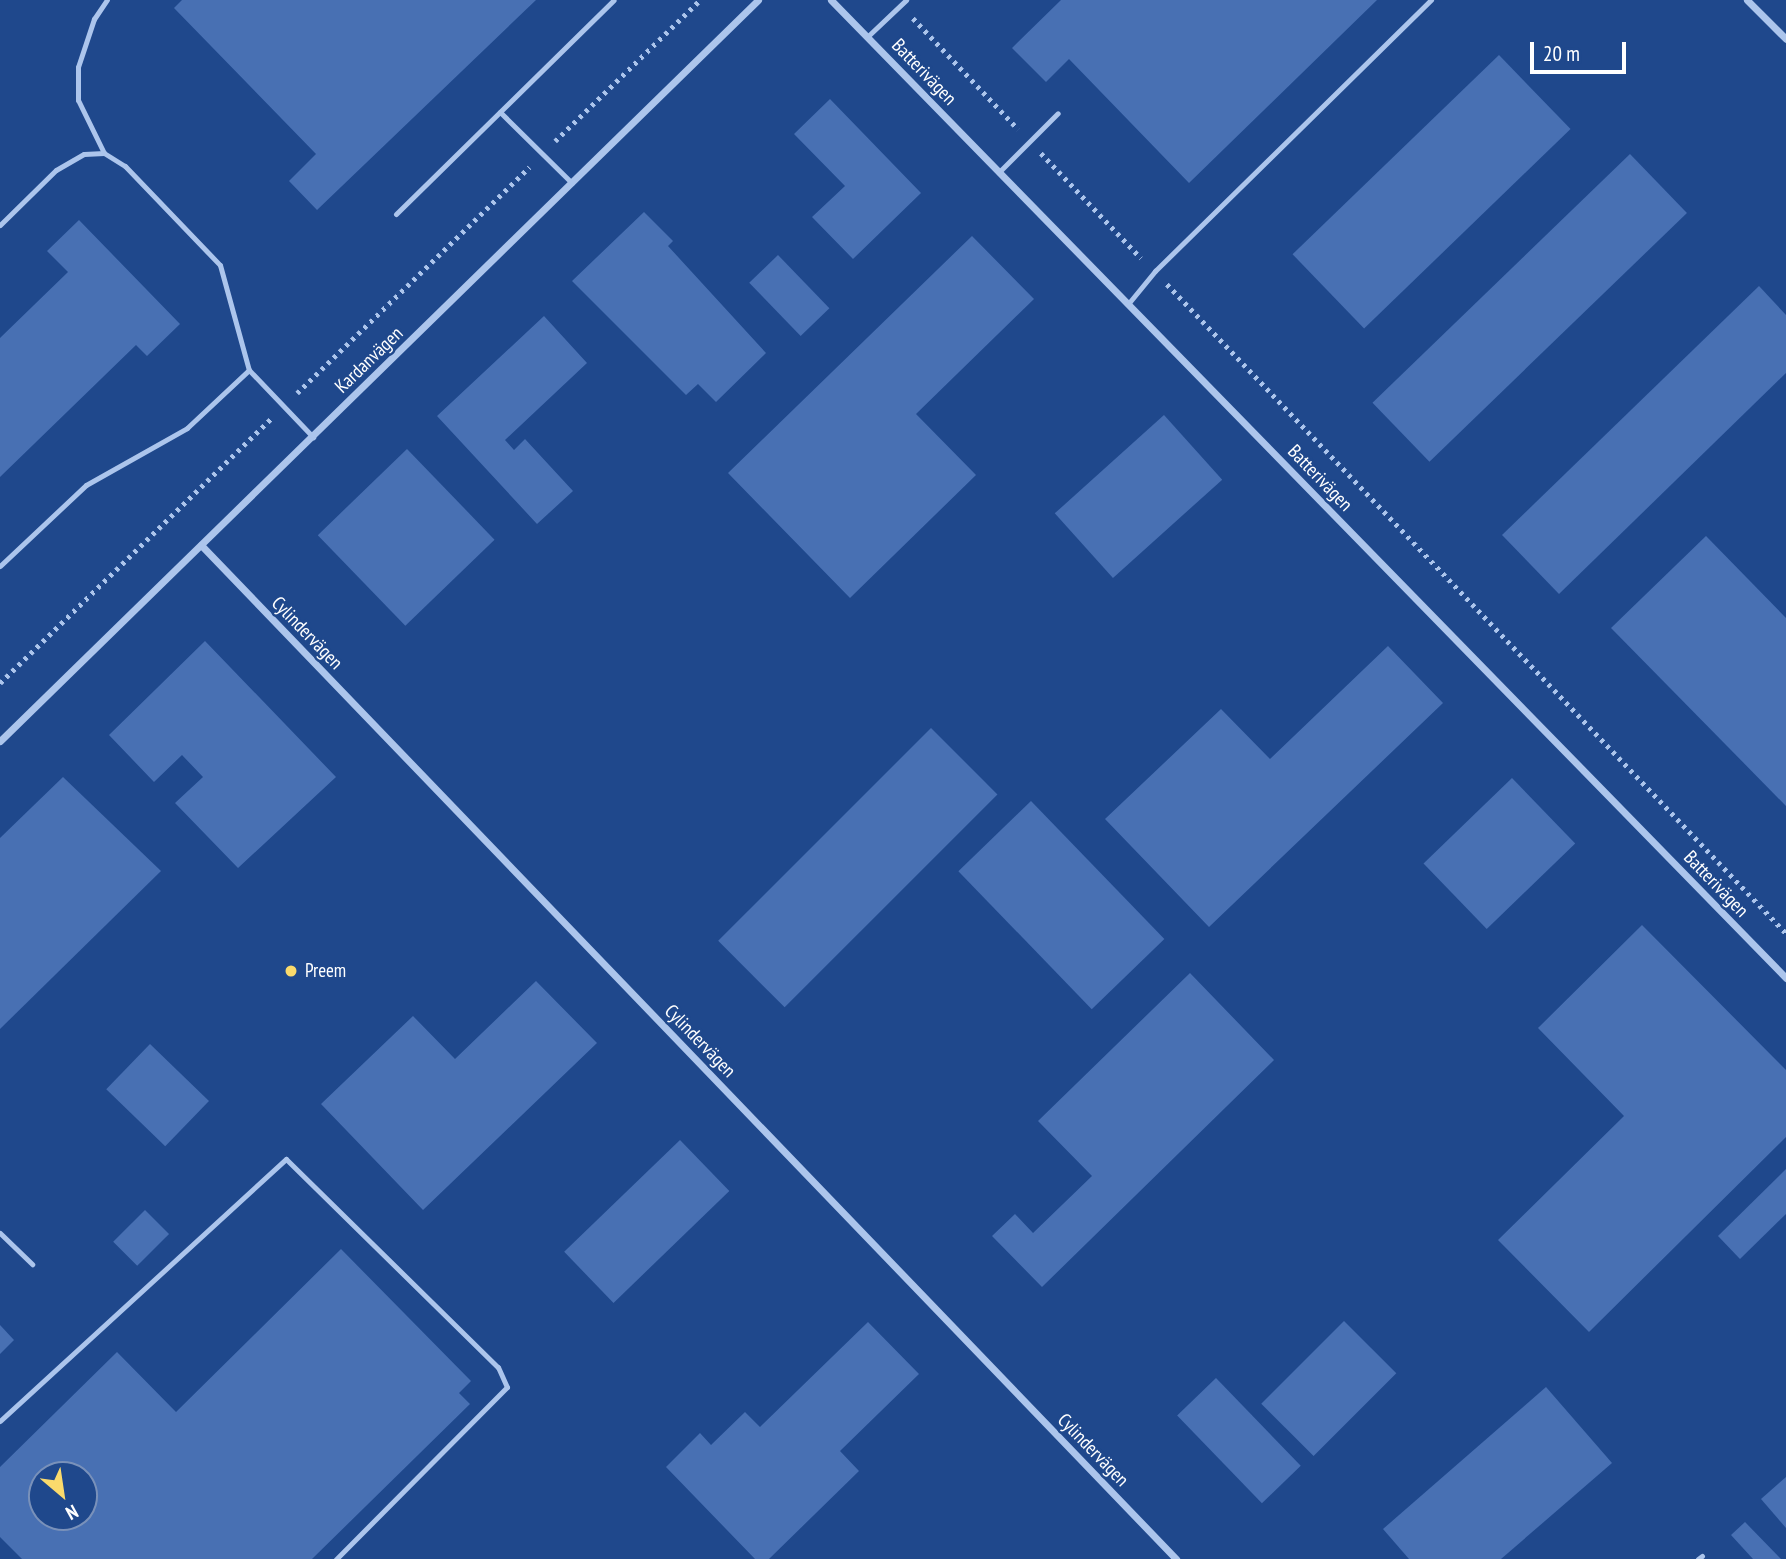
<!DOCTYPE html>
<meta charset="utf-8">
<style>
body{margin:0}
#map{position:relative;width:1786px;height:1559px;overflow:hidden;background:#1f488c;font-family:"PT Sans Narrow",sans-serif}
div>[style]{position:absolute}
.building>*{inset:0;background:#4870b3;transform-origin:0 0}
.path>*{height:4.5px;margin-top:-2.25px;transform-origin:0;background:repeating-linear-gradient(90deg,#acc5ec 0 3.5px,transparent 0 8.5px)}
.service>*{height:5px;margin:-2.5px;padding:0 2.5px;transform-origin:2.5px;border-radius:2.5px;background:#acc5ec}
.minor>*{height:7px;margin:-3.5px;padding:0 3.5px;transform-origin:3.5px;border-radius:3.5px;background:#acc5ec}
.dots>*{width:19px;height:19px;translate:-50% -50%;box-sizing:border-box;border:4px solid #1f488c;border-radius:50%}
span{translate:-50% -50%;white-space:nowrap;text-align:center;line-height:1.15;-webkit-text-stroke:5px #1f488c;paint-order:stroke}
.street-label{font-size:19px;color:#fff}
.poi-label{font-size:19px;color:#fff}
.left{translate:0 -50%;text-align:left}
.north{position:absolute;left:28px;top:1461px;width:70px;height:70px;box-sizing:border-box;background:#1f488c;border:2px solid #7991ba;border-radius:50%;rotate:151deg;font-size:19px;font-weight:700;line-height:28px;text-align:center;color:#fff}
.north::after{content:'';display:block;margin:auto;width:24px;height:32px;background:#fada6c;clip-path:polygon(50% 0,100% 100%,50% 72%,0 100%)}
.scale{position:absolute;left:1530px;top:42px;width:96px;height:32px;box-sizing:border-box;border:4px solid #fff;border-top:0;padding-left:9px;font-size:21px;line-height:24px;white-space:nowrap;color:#fff;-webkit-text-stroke:5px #1f488c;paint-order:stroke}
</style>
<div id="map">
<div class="building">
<i style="clip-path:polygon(182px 0,536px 0,317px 210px,289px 181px,316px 154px,174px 8px)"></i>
<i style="clip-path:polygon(1061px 0,1377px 0,1189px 183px,1069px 59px,1046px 82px,1012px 48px)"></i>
<i style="left:1499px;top:55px;width:103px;height:287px;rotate:46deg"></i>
<i style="clip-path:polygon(830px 99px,921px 193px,853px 259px,812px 217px,845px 186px,794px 134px)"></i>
<i style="left:1630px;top:154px;width:82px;height:358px;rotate:46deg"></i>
<i style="clip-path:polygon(644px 212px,673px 241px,668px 246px,766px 353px,716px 402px,698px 384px,686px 395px,572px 281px)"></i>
<i style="clip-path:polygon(79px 220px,180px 324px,147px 356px,136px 345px,0 477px,0 338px,68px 272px,47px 251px)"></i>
<i style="clip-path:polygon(972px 236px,1034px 299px,916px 414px,976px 475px,850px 598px,728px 473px)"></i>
<i style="left:778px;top:255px;width:74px;height:40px;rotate:46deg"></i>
<i style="clip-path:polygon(1759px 286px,1786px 315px,1786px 373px,1559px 594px,1502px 535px)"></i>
<i style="clip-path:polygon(544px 316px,587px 363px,505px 440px,514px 450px,525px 439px,573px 491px,537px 524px,437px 416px)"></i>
<i style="left:1164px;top:415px;width:87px;height:147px;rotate:48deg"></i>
<i style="left:407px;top:449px;width:126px;height:124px;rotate:46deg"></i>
<i style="clip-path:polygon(1706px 536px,1786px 618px,1786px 806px,1611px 628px)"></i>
<i style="clip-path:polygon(205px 641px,336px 777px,238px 868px,175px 803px,203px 777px,182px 755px,154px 782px,109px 735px)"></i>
<i style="clip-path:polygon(1388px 646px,1443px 703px,1209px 927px,1105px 819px,1221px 709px,1270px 759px)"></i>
<i style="left:931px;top:728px;width:94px;height:301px;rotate:45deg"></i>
<i style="clip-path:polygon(63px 777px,161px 871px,0 1029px,0 838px)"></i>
<i style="left:1512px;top:778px;width:91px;height:123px;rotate:46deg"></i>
<i style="left:1031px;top:801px;width:192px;height:101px;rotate:46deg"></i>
<i style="clip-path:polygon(1642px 925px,1786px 1070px,1786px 1137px,1589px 1332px,1498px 1240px,1624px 1116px,1538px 1028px)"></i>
<i style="clip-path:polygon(1190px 973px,1274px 1060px,1042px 1287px,992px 1236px,1015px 1214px,1033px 1233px,1092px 1176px,1038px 1121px)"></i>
<i style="clip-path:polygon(536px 981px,597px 1043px,423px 1210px,321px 1104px,413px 1016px,455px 1059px)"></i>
<i style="left:150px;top:1044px;width:82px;height:63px;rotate:44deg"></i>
<i style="left:680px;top:1140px;width:71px;height:161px;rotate:46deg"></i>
<i style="clip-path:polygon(1786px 1169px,1786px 1214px,1740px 1259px,1718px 1236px)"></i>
<i style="left:145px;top:1210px;width:34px;height:45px;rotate:45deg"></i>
<i style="clip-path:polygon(evenodd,341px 1249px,471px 1381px,459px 1393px,470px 1404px,312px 1559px,22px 1559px,0 1537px,0 1467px,117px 1352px,176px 1412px,341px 1249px,42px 1475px,84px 1475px,84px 1517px,42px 1517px,42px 1475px)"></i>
<i style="left:1344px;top:1321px;width:74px;height:117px;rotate:45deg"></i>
<i style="clip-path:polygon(868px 1322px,919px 1374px,840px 1451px,859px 1471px,769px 1559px,755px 1559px,666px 1467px,700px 1433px,711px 1445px,745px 1412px,760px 1427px)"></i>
<i style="clip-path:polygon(0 1325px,14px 1340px,0 1354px)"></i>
<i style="left:1216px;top:1378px;width:122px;height:54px;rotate:46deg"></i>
<i style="clip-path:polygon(1546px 1387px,1612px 1463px,1501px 1559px,1409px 1559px,1383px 1529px)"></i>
<i style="clip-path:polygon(1786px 1477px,1786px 1528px,1761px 1499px)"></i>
<i style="clip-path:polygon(1745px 1522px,1781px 1559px,1753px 1559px,1731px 1535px)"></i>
</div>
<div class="path">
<i style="left:913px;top:18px;width:153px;rotate:46.6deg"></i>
<i style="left:555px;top:141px;width:202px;rotate:-44.2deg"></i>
<i style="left:1041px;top:153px;width:145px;rotate:46.4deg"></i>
<i style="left:1167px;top:284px;width:897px;rotate:46.36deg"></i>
<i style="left:297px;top:393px;width:324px;rotate:-44.2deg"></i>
<i style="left:0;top:683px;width:378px;rotate:-44.3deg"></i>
</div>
<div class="service">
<i style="left:867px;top:37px;width:54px;rotate:-43.5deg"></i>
<i style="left:500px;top:112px;width:101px;rotate:44.6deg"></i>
<i style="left:104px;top:153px;width:59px;rotate:-116.1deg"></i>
<i style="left:78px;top:100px;width:33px;rotate:-90deg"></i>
<i style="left:78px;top:67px;width:51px;rotate:-71.6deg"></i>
<i style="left:94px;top:19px;width:23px;rotate:-56deg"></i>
<i style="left:999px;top:172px;width:83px;rotate:-45deg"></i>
<i style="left:396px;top:214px;width:305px;rotate:-44.5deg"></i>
<i style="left:0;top:225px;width:78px;rotate:-44.5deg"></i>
<i style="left:56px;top:170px;width:32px;rotate:-30deg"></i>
<i style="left:84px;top:154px;width:20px;rotate:-3deg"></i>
<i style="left:104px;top:153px;width:25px;rotate:32deg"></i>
<i style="left:125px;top:166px;width:137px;rotate:46.2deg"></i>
<i style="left:220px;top:265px;width:109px;rotate:74.6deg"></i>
<i style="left:249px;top:370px;width:93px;rotate:46.3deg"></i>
<i style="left:1128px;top:304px;width:43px;rotate:-50.7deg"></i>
<i style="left:1155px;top:271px;width:387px;rotate:-44.5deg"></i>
<i style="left:0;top:566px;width:118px;rotate:-43.3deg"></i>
<i style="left:86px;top:485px;width:116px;rotate:-29.4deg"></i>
<i style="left:187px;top:428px;width:85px;rotate:-43.1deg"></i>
<i style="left:0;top:1233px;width:45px;rotate:44.1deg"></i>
<i style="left:0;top:1421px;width:388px;rotate:-42.5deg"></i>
<i style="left:286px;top:1159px;width:297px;rotate:44.5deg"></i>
<i style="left:498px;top:1367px;width:22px;rotate:66deg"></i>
<i style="left:507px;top:1387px;width:243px;rotate:134.8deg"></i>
<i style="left:1698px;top:1559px;width:5px;rotate:-37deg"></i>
</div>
<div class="minor">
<i style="left:831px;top:0;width:1367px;rotate:45.68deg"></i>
<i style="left:1747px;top:0;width:55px;rotate:45deg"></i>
<i style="left:201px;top:545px;width:1407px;rotate:46.12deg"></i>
<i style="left:0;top:741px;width:1060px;rotate:-44.35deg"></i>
</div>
<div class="dots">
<i style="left:291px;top:971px;background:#fada6c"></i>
</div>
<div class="street-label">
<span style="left:924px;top:72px;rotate:46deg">Batterivägen</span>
<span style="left:369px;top:360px;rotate:-44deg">Kardanvägen</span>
<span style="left:1320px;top:478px;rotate:46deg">Batterivägen</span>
<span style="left:307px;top:633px;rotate:46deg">Cylindervägen</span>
<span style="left:1716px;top:884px;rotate:46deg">Batterivägen</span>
<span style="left:700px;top:1041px;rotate:46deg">Cylindervägen</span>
<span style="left:1093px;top:1450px;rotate:46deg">Cylindervägen</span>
</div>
<div class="poi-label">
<span class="left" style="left:305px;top:971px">Preem</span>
</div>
<div class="north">N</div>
<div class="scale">20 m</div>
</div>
